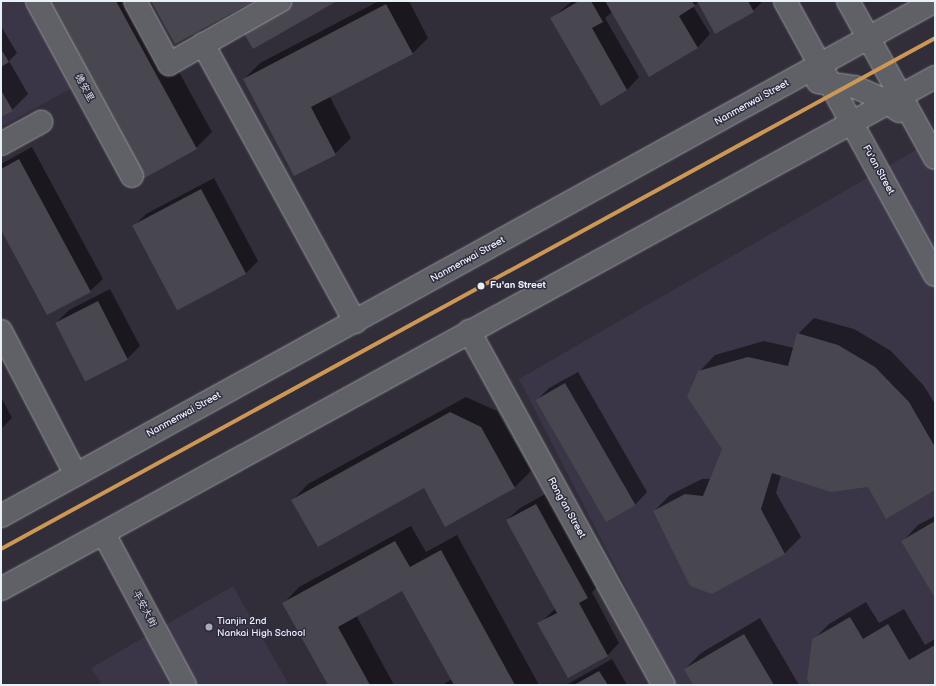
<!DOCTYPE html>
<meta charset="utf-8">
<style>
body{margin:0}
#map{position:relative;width:936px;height:686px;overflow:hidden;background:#312e39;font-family:"Balsamiq Sans","LXGW WenKai TC",sans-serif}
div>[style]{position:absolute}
.built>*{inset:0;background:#3a3647}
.shadow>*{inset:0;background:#0007}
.building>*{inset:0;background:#48464e;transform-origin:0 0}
.roads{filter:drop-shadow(0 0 1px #98999f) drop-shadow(0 0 1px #98999f)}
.minor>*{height:22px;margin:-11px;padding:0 11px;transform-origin:11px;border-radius:11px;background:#606067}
.major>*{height:22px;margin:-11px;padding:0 11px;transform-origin:11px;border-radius:11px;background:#606067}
.metro-1>*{height:4px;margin:-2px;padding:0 2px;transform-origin:2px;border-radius:2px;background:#cd9755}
.dots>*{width:11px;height:11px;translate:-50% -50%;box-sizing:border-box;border:2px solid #2f2a3d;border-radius:50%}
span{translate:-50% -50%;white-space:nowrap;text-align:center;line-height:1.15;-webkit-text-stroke:3px #2f2a3d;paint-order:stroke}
.street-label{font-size:10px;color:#e8f1f8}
.stop-label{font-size:10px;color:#e8f1f8;font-weight:700}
.left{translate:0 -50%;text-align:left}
.poi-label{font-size:10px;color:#e8f1f8}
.frame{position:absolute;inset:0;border:2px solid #e8f1f8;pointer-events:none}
</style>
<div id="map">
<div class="built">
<i style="clip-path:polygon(1px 1px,25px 1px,72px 88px,1px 127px)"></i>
<i style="clip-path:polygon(935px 139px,935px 685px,676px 685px,519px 379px)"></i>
<i style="clip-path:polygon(233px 586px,289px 685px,102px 685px,91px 668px)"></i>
</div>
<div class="shadow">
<i style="clip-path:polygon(46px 1px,140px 1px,212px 132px,196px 148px)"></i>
<i style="clip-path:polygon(379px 1px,409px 1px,428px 38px,412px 54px,330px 97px,351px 138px,335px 154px,244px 79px,260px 63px)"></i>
<i style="clip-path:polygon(572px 1px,763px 1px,753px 11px,715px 32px,698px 2px,693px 6px,710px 34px,698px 47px,649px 75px,612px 12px,605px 18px,639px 77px,627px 90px,552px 18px)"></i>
<i style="clip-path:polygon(1px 26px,17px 53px,9px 61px,28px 94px,12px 110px,1px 116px)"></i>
<i style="clip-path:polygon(32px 147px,103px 279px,90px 291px,1px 228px,1px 164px)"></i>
<i style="clip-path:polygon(214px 178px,258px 261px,246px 273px,178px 310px,134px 226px,146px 214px)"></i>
<i style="clip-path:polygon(110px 289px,140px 346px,127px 359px,56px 323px,69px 310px)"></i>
<i style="clip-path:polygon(814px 318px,854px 329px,891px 351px,924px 386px,935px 404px,935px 489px,868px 486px,781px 475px,776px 493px,801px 537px,785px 553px,712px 593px,654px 511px,670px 495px,702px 479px,710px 479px,723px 449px,699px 372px,715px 355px,764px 341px,794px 348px,798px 334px)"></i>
<i style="clip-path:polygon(578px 372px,647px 492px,635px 505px,537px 400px,549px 388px)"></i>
<i style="clip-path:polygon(1px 397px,12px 418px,1px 429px)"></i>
<i style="clip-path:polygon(466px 397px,497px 411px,531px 471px,515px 487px,445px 525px,424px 487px,293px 500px,308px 484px)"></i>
<i style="clip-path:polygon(549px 492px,600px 585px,592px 592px,619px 643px,607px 656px,539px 624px,555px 609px,507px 520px,520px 508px)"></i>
<i style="clip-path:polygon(935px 516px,935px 596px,903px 541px,918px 525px)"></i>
<i style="clip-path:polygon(411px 526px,426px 552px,457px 535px,539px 685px,442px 685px,452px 679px,403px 590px,356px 615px,394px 685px,329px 685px,284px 603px,299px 587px)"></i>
<i style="clip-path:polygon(866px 602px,879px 623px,904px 609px,925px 645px,935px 639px,935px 685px,812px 685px,813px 640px,829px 624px)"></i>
<i style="clip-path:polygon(760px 618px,799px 685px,694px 685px,685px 669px,701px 653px)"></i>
<i style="clip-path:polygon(612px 659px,627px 685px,566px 685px)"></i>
</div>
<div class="building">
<i style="clip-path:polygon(45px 1px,116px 1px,197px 149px,143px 179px)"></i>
<i style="clip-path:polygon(151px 1px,254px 1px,175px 44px)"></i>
<i style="clip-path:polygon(285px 1px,337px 1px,253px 49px,240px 27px)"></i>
<i style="clip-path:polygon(579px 1px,591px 1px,603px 22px,592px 28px,627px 90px,601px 106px,550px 18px)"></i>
<i style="clip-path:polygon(605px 1px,692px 1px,695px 6px,679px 16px,698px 48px,649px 77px)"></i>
<i style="clip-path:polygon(697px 1px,748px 1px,754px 12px,715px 34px)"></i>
<i style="clip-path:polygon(386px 4px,413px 54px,311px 107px,336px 155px,294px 176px,243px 79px)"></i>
<i style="clip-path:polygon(1px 49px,9px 62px,1px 67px)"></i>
<i style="clip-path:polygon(1px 90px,13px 111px,1px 117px)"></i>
<i style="clip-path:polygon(19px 159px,91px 292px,47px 315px,1px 230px,1px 169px)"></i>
<i style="left:201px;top:189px;width:96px;height:78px;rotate:62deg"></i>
<i style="left:98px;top:301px;width:66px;height:48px;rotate:63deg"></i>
<i style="clip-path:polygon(797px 333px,838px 345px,875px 367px,909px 402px,935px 447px,935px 490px,886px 519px,868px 487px,831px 492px,772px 473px,761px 509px,785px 554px,712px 594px,690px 586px,653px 511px,685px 494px,703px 496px,722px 449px,687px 397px,698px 371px,748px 357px,788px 366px)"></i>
<i style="left:565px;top:383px;width:141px;height:34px;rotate:60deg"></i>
<i style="clip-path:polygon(450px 412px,481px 427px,515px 488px,445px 527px,424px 488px,318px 547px,291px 500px)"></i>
<i style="clip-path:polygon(536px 504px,588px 598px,579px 603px,608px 656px,568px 678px,537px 623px,557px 613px,506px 520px)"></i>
<i style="clip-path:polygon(935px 521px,935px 598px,901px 541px)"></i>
<i style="clip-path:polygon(395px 541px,410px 567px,441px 550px,515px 685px,454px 685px,402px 591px,338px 627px,370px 685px,328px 685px,282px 603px)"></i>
<i style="clip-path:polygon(850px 617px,863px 639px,888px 624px,909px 660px,935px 645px,935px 685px,810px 685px,807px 680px,812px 639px)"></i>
<i style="clip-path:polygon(744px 634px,774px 685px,693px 685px,684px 669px)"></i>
<i style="clip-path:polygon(599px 671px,608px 685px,574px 685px)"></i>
</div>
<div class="roads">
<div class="minor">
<i style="left:37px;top:1px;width:199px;rotate:61.5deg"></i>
<i style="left:135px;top:1px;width:72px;rotate:61.6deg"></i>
<i style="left:169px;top:64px;width:128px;rotate:-29.6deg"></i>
<i style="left:203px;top:44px;width:317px;rotate:61.3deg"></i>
<i style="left:1px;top:144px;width:46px;rotate:-28.8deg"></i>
<i style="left:1px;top:331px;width:162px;rotate:62.5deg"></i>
<i style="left:469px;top:331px;width:404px;rotate:61.2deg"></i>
<i style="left:104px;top:534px;width:171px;rotate:61.8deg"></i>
</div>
<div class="major">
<i style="left:785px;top:1px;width:312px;rotate:61.3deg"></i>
<i style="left:848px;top:1px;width:179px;rotate:61deg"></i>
<i style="left:818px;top:82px;width:37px;rotate:8deg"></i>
<i style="left:855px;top:87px;width:27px;rotate:24deg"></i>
<i style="left:880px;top:98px;width:23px;rotate:34deg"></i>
<i style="left:1px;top:516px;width:1067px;rotate:-28.87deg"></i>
<i style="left:1px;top:589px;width:1065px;rotate:-28.73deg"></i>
</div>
</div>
<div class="metro-1">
<i style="left:1px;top:549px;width:1065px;rotate:-28.68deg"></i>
</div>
<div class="dots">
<i style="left:481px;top:286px;background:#e8f1f8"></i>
<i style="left:209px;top:627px;background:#a8adb5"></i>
</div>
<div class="street-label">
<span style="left:84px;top:88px;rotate:62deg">德安里</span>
<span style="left:752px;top:103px;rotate:-29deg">Nanmenwai Street</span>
<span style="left:878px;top:170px;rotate:61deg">Fu'an Street</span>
<span style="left:468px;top:260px;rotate:-29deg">Nanmenwai Street</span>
<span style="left:184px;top:415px;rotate:-29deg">Nanmenwai Street</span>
<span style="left:566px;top:508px;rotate:61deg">Rong'an Street</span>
<span style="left:144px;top:609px;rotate:62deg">平安大街</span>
</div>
<div class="stop-label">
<span class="left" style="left:490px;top:286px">Fu'an Street</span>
</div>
<div class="poi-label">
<span class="left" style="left:217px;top:627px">Tianjin 2nd<br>Nankai High School</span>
</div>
<div class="frame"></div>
</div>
